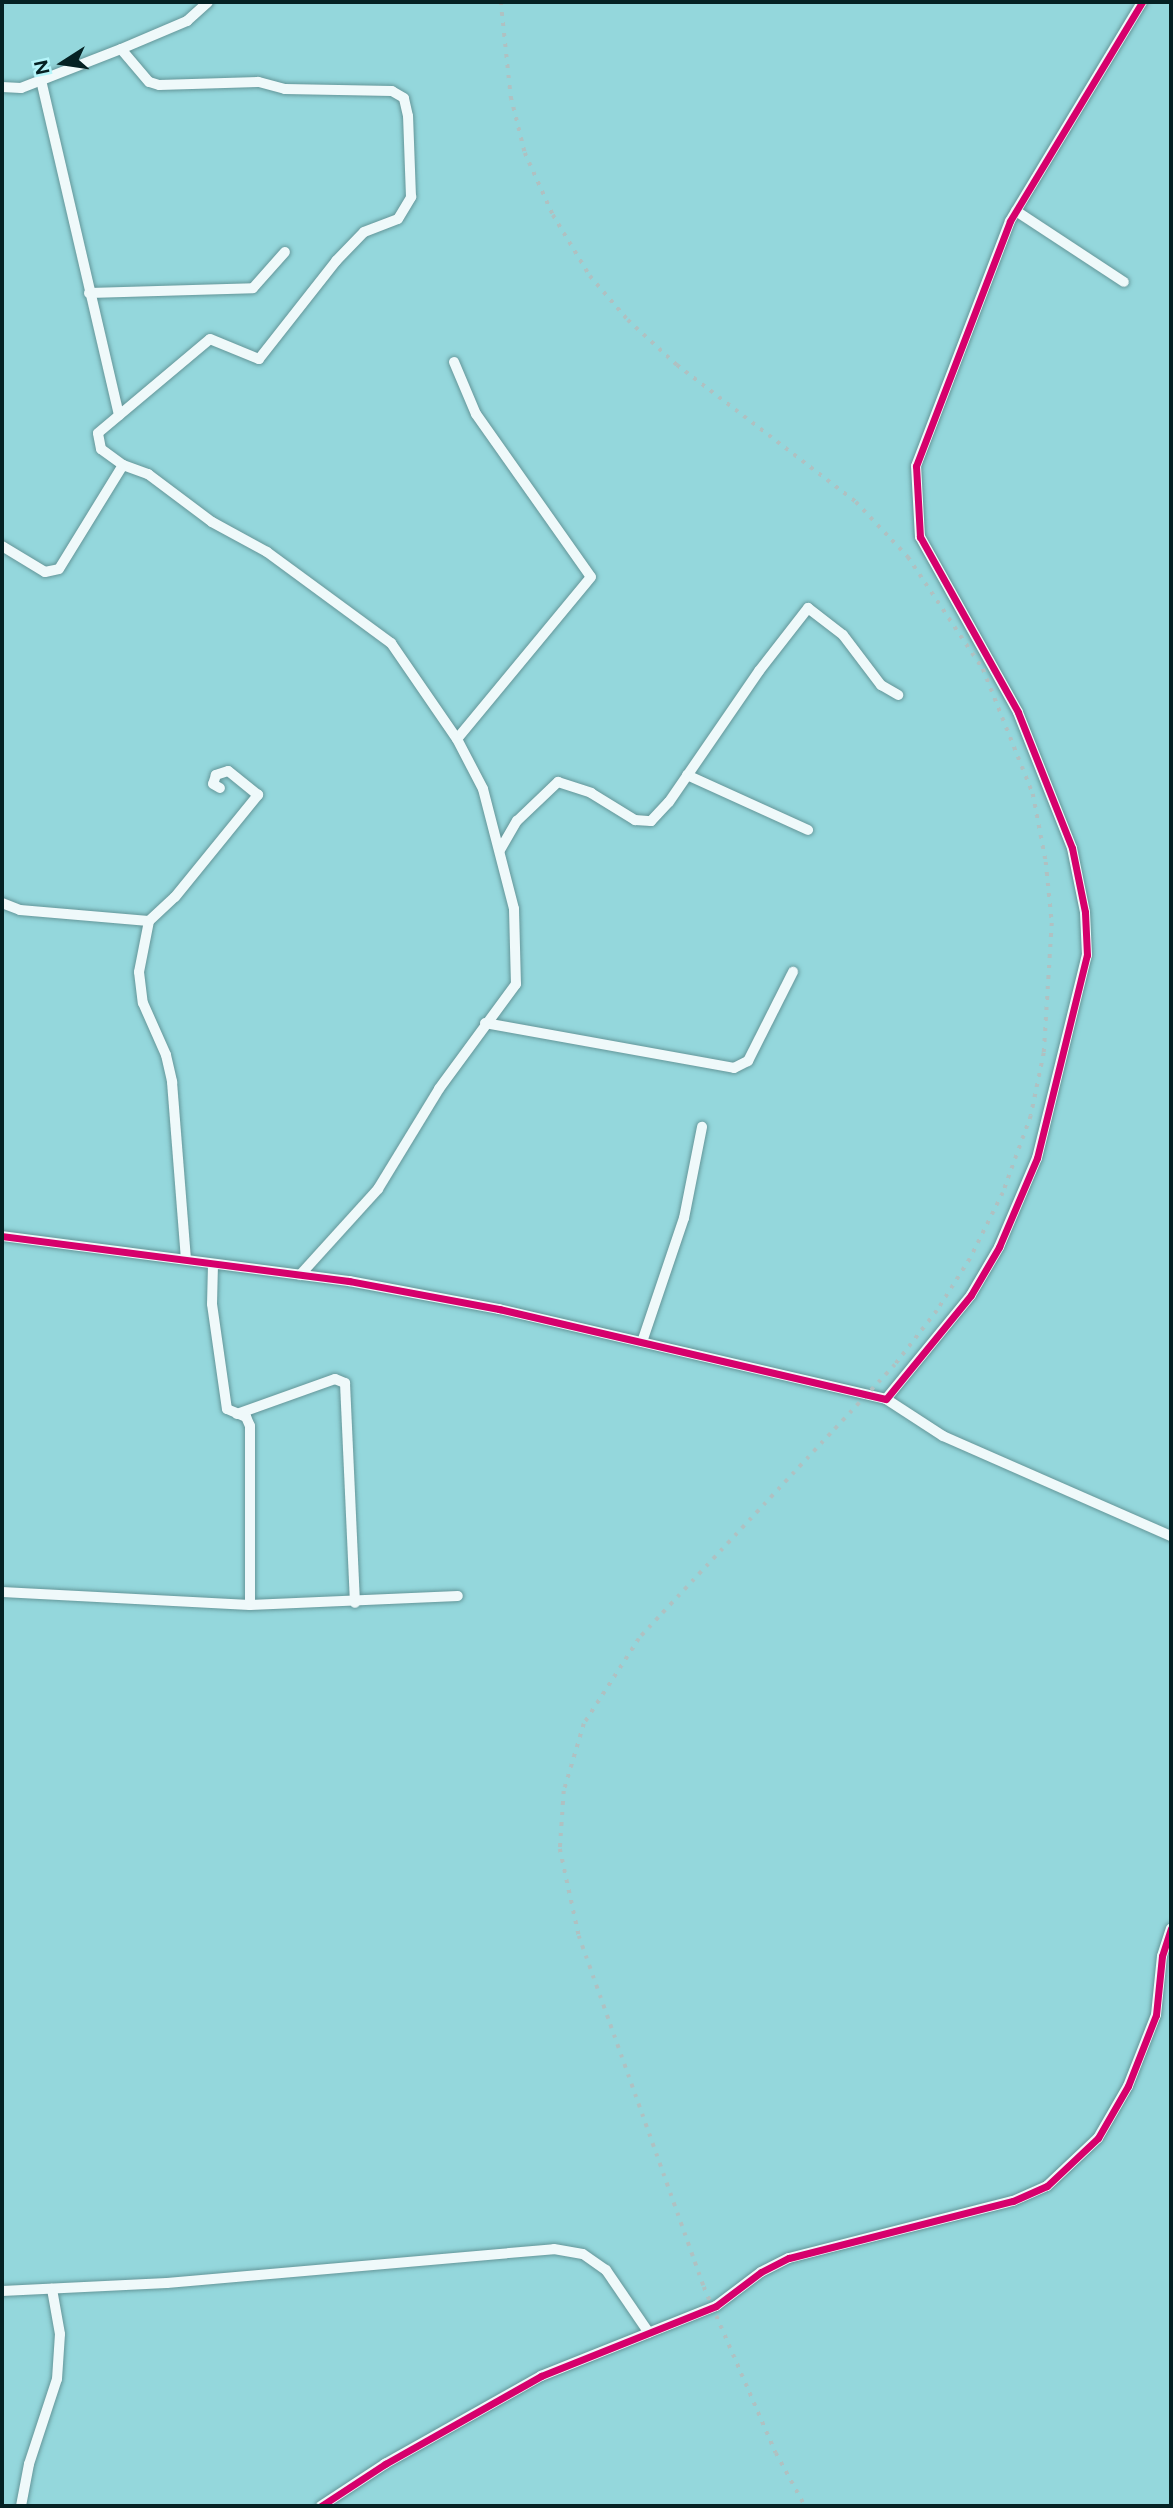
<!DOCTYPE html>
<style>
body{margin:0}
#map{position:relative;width:1173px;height:2508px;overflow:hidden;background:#94d7dc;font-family:Figtree,sans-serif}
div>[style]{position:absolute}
.roads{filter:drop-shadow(0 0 2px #649699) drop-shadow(0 0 2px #649699)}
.street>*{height:10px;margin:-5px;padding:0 5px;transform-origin:5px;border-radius:5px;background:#eff9fa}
.rail>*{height:3.5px;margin-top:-1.75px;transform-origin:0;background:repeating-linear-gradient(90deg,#afc1c2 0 3.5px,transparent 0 10.5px)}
.cycleway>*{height:7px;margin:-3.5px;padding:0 3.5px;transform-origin:3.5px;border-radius:3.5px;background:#d6006c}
span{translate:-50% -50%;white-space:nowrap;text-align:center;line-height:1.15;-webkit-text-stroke:7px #b4f5fa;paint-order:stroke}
.frame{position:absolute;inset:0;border:4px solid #052123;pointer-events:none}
.north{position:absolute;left:28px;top:28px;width:70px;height:70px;-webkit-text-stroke:5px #b4f5fa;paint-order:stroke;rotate:258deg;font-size:19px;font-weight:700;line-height:28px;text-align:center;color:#052123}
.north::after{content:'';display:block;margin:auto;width:24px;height:32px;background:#052123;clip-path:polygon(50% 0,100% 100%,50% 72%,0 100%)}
</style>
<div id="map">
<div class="roads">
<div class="street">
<i style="left:41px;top:80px;width:344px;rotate:76.9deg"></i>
<i style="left:2px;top:87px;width:19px;rotate:3deg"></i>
<i style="left:21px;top:88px;width:107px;rotate:-21.3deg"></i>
<i style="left:121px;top:49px;width:72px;rotate:-23deg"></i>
<i style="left:187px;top:21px;width:28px;rotate:-42deg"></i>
<i style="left:1016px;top:211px;width:129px;rotate:33.3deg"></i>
<i style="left:89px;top:293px;width:164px;rotate:-1.7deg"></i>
<i style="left:253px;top:288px;width:48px;rotate:-48.4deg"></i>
<i style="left:454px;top:362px;width:56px;rotate:67.1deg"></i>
<i style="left:476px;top:414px;width:199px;rotate:54.8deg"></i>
<i style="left:591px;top:577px;width:210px;rotate:129.6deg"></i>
<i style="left:123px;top:465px;width:27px;rotate:20deg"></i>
<i style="left:148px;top:474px;width:80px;rotate:36.9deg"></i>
<i style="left:212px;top:522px;width:63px;rotate:28.6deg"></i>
<i style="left:267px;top:552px;width:154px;rotate:36.3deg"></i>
<i style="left:391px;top:643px;width:116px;rotate:55.5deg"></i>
<i style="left:457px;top:739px;width:56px;rotate:62.5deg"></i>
<i style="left:483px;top:789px;width:124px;rotate:75.5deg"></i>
<i style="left:514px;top:909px;width:75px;rotate:88.5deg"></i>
<i style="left:516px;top:984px;width:130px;rotate:126.3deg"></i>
<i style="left:439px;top:1089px;width:117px;rotate:121.4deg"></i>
<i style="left:378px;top:1189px;width:116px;rotate:132.2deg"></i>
<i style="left:2px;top:546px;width:50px;rotate:31.2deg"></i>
<i style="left:45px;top:572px;width:14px;rotate:-12deg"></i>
<i style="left:59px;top:569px;width:122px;rotate:-58.4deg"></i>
<i style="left:123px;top:465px;width:27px;rotate:-144deg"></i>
<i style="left:101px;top:449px;width:16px;rotate:-101deg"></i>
<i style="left:98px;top:433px;width:146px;rotate:-40deg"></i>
<i style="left:210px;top:339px;width:53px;rotate:22.2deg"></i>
<i style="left:259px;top:359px;width:125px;rotate:-51.8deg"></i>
<i style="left:336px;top:261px;width:40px;rotate:-46deg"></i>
<i style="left:364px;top:232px;width:36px;rotate:-21deg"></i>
<i style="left:398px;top:219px;width:26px;rotate:-59deg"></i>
<i style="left:411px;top:197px;width:81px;rotate:-92.1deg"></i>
<i style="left:408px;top:116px;width:18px;rotate:-103deg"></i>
<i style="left:404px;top:98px;width:14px;rotate:-150deg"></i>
<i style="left:392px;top:91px;width:107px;rotate:-178.9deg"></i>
<i style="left:285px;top:89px;width:28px;rotate:-165deg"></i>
<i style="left:258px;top:82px;width:99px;rotate:178.3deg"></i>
<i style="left:159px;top:85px;width:10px;rotate:-163deg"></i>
<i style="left:149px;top:82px;width:43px;rotate:-130.3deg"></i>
<i style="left:687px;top:775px;width:133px;rotate:24.4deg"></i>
<i style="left:500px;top:850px;width:34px;rotate:-60deg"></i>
<i style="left:517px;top:821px;width:57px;rotate:-43.6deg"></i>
<i style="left:558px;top:782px;width:35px;rotate:18deg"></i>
<i style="left:591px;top:793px;width:52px;rotate:31.5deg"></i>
<i style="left:635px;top:820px;width:16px;rotate:4deg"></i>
<i style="left:651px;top:821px;width:26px;rotate:-47deg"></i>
<i style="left:669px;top:802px;width:159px;rotate:-55.5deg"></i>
<i style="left:759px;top:671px;width:80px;rotate:-52.1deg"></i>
<i style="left:808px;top:608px;width:44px;rotate:37.6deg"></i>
<i style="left:843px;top:635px;width:63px;rotate:52.8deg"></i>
<i style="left:881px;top:685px;width:20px;rotate:30deg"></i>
<i style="left:2px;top:903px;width:19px;rotate:21deg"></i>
<i style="left:20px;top:910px;width:129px;rotate:4.9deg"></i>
<i style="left:149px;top:921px;width:52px;rotate:101.1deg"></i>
<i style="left:139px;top:972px;width:31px;rotate:83deg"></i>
<i style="left:143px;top:1003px;width:57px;rotate:66.1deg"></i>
<i style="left:166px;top:1055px;width:28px;rotate:77deg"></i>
<i style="left:172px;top:1082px;width:177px;rotate:85.5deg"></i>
<i style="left:149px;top:921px;width:35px;rotate:-43deg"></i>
<i style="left:175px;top:897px;width:132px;rotate:-50.9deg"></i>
<i style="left:258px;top:795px;width:38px;rotate:-141deg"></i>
<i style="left:228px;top:771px;width:13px;rotate:162deg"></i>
<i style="left:216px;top:775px;width:9px;rotate:108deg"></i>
<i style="left:213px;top:784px;width:8px;rotate:30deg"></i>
<i style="left:485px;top:1023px;width:253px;rotate:10.2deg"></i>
<i style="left:734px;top:1068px;width:16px;rotate:-27deg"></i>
<i style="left:748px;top:1061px;width:100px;rotate:-63.2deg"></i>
<i style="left:2px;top:1236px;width:350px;rotate:7.4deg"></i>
<i style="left:349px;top:1281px;width:153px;rotate:10.6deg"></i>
<i style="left:499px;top:1309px;width:397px;rotate:13.1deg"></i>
<i style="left:886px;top:1399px;width:134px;rotate:-50.7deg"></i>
<i style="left:971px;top:1295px;width:56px;rotate:-59.7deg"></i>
<i style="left:999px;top:1247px;width:97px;rotate:-66.9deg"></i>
<i style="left:1037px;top:1158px;width:209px;rotate:-76.2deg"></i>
<i style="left:1087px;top:955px;width:43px;rotate:-92.7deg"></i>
<i style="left:1085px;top:912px;width:65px;rotate:-101.5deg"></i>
<i style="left:1072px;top:848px;width:146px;rotate:-111.7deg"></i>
<i style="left:1018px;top:712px;width:201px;rotate:-119.2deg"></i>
<i style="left:920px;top:537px;width:71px;rotate:-93.2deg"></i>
<i style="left:916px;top:466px;width:262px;rotate:-69deg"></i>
<i style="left:1010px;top:221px;width:256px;rotate:-58.9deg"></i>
<i style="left:213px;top:1264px;width:40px;rotate:91.4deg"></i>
<i style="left:212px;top:1304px;width:106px;rotate:81.9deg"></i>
<i style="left:227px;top:1409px;width:21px;rotate:23deg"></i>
<i style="left:246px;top:1417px;width:10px;rotate:66deg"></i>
<i style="left:250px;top:1426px;width:179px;rotate:90deg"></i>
<i style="left:642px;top:1342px;width:131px;rotate:-71.3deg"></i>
<i style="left:684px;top:1218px;width:93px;rotate:-78.8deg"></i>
<i style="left:886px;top:1399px;width:68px;rotate:33deg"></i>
<i style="left:943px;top:1436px;width:249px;rotate:23.7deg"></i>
<i style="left:237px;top:1414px;width:104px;rotate:-19.7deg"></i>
<i style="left:335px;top:1379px;width:11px;rotate:22deg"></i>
<i style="left:345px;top:1383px;width:220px;rotate:87.4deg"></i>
<i style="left:2px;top:1592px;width:248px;rotate:3deg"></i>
<i style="left:250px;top:1605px;width:208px;rotate:-2.5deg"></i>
<i style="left:2px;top:2291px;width:165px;rotate:-2.8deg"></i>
<i style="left:167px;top:2283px;width:388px;rotate:-5deg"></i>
<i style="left:554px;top:2249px;width:29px;rotate:10deg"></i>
<i style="left:583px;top:2254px;width:28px;rotate:35deg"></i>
<i style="left:606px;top:2270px;width:76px;rotate:55.7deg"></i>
<i style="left:21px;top:2506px;width:43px;rotate:-79.2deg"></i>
<i style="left:29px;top:2464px;width:89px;rotate:-71.8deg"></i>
<i style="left:57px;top:2379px;width:45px;rotate:-86.2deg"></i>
<i style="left:60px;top:2334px;width:46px;rotate:-100.1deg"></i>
<i style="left:321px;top:2506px;width:77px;rotate:-33.3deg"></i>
<i style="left:385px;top:2464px;width:179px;rotate:-29.4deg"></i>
<i style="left:541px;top:2376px;width:188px;rotate:-21.8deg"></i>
<i style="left:716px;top:2306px;width:56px;rotate:-37.1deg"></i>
<i style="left:761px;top:2272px;width:31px;rotate:-27deg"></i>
<i style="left:789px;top:2258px;width:231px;rotate:-14.3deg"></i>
<i style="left:1013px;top:2201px;width:37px;rotate:-24deg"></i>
<i style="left:1047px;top:2186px;width:70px;rotate:-43.3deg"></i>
<i style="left:1098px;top:2138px;width:60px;rotate:-60deg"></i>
<i style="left:1128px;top:2086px;width:76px;rotate:-68.5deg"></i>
<i style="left:1156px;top:2015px;width:59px;rotate:-84.2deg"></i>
<i style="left:1162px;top:1956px;width:29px;rotate:-72deg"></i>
</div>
</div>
<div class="rail">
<i style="left:501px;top:2px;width:96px;rotate:84deg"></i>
<i style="left:511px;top:97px;width:58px;rotate:76deg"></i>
<i style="left:525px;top:153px;width:68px;rotate:65.7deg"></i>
<i style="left:553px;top:215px;width:71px;rotate:58.8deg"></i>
<i style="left:590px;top:276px;width:58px;rotate:49.2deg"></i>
<i style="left:628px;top:320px;width:67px;rotate:42.6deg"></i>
<i style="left:677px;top:365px;width:225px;rotate:37.4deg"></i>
<i style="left:856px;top:502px;width:76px;rotate:46.6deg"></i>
<i style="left:908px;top:557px;width:135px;rotate:56.2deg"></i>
<i style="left:983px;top:669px;width:135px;rotate:68.2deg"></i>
<i style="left:1033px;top:794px;width:69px;rotate:79.2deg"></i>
<i style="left:1046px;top:862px;width:61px;rotate:84.4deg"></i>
<i style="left:1052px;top:923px;width:130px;rotate:93.5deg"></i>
<i style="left:1044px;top:1053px;width:64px;rotate:101.7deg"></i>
<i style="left:1031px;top:1116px;width:82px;rotate:110deg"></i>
<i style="left:1003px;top:1193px;width:74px;rotate:116.6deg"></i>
<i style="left:970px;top:1259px;width:62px;rotate:122.4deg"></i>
<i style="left:937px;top:1311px;width:68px;rotate:127.9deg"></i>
<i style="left:895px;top:1365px;width:375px;rotate:133.1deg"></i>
<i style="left:639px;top:1639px;width:101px;rotate:122.9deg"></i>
<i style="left:584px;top:1724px;width:70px;rotate:106.6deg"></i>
<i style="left:564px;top:1791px;width:58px;rotate:93.9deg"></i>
<i style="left:560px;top:1849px;width:89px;rotate:77.7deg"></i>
<i style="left:579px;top:1936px;width:373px;rotate:70.4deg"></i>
<i style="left:704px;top:2287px;width:181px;rotate:66.6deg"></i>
<i style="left:776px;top:2453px;width:60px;rotate:61.3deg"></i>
</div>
<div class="cycleway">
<i style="left:2px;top:1236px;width:350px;rotate:7.4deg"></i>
<i style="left:349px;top:1281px;width:153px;rotate:10.6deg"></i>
<i style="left:499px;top:1309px;width:397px;rotate:13.1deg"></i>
<i style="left:886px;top:1399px;width:134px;rotate:-50.7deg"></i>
<i style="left:971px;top:1295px;width:56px;rotate:-59.7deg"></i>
<i style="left:999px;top:1247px;width:97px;rotate:-66.9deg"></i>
<i style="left:1037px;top:1158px;width:209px;rotate:-76.2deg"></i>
<i style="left:1087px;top:955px;width:43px;rotate:-92.7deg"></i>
<i style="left:1085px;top:912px;width:65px;rotate:-101.5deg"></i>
<i style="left:1072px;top:848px;width:146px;rotate:-111.7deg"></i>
<i style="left:1018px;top:712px;width:201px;rotate:-119.2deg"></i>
<i style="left:920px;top:537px;width:71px;rotate:-93.2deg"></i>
<i style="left:916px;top:466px;width:262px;rotate:-69deg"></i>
<i style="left:1010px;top:221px;width:256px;rotate:-58.9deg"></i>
<i style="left:321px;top:2506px;width:77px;rotate:-33.3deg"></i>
<i style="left:385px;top:2464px;width:179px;rotate:-29.4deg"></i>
<i style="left:541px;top:2376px;width:188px;rotate:-21.8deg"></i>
<i style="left:716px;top:2306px;width:56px;rotate:-37.1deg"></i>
<i style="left:761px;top:2272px;width:31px;rotate:-27deg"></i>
<i style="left:789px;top:2258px;width:231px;rotate:-14.3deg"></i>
<i style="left:1013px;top:2201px;width:37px;rotate:-24deg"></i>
<i style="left:1047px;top:2186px;width:70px;rotate:-43.3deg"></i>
<i style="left:1098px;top:2138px;width:60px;rotate:-60deg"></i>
<i style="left:1128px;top:2086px;width:76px;rotate:-68.5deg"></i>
<i style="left:1156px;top:2015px;width:59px;rotate:-84.2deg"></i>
<i style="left:1162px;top:1956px;width:29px;rotate:-72deg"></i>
</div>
<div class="frame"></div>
<div class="north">N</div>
</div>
